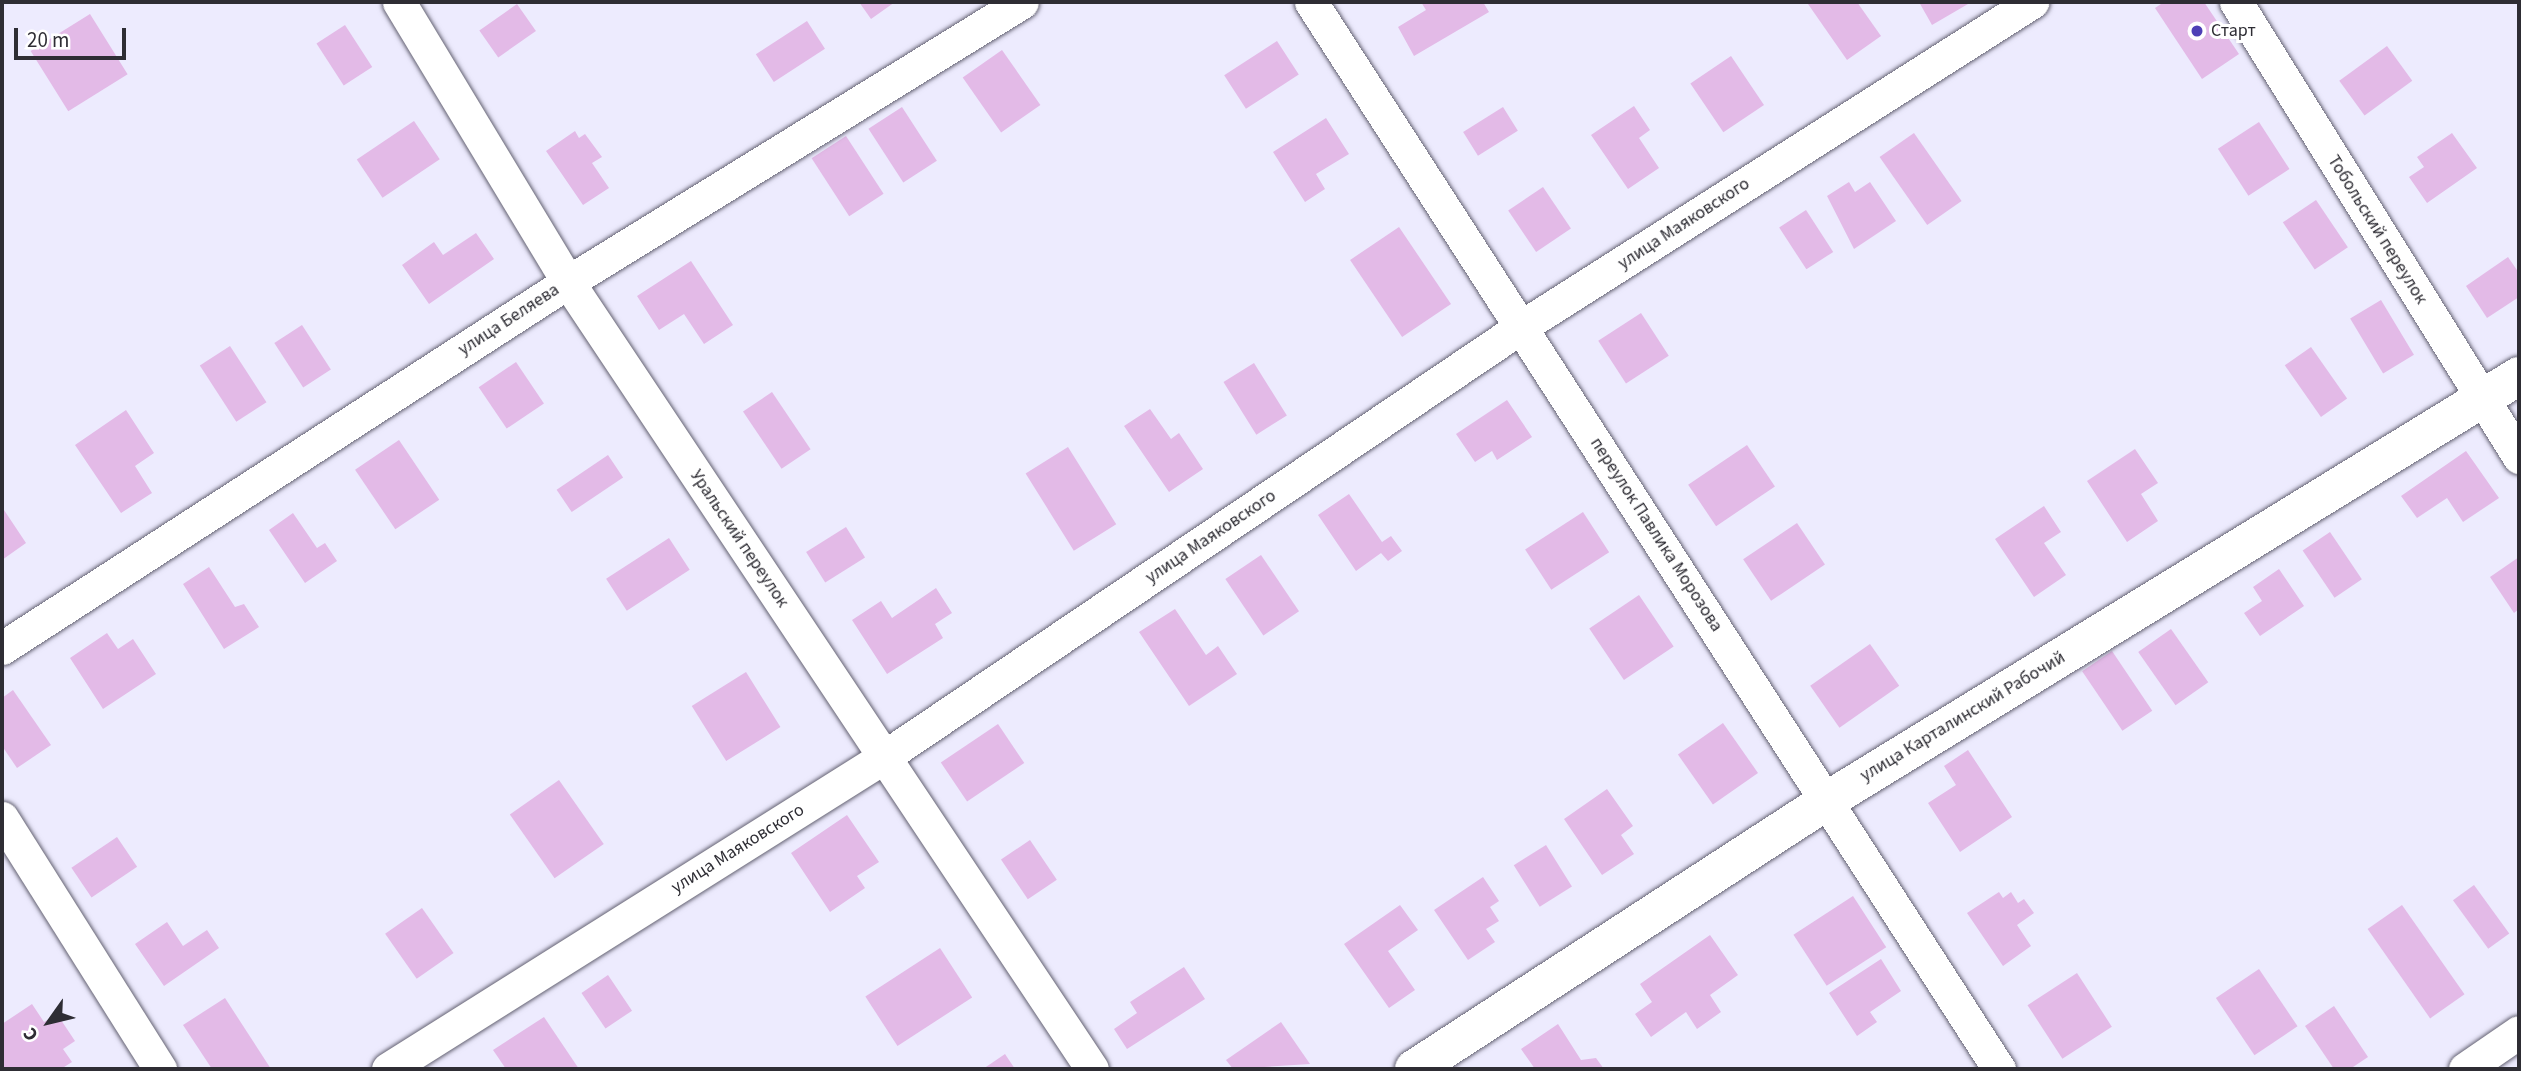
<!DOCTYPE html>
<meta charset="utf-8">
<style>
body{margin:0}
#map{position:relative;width:2521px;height:1071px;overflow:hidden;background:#edebfe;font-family:"Source Sans 3",sans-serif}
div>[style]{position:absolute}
.building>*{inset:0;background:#e3bae7;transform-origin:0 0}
.roads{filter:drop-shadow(0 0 2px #646272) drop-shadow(0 0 2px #646272)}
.minor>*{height:33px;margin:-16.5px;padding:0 16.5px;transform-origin:16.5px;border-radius:16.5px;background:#fff}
.tertiary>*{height:38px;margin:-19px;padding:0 19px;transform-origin:19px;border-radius:19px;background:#fff}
.dots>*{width:19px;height:19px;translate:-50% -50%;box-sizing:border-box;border:4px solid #fff;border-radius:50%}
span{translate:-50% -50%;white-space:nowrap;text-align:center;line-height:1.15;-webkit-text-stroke:6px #fff;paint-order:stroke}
.poi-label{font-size:18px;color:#2e2d34}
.left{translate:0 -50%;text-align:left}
.street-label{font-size:18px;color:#2e2d34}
.frame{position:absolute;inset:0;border:4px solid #2e2d34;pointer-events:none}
.north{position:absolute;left:14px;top:987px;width:70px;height:70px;-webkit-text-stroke:5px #fff;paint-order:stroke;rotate:236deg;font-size:19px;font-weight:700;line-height:28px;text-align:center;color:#2e2d34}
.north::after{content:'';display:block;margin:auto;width:24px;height:32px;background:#2e2d34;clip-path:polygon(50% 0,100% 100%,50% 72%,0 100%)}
.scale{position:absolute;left:14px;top:28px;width:112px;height:32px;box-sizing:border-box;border:4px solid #2e2d34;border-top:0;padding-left:9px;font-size:21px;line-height:24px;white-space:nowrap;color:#2e2d34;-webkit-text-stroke:5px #fff;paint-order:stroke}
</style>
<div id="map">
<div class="building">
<i style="clip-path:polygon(859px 2px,895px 2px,871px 19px)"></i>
<i style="clip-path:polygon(1421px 2px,1483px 2px,1489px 12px,1414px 56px,1398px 27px,1426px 10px)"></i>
<i style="clip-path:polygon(1857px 2px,1881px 36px,1847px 60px,1808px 4px)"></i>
<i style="clip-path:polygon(1919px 2px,1967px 2px,1968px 4px,1932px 25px)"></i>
<i style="clip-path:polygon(2164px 2px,2204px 2px,2239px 54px,2202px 79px,2155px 8px)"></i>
<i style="left:517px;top:4px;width:33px;height:46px;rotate:55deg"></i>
<i style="left:90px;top:14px;width:71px;height:70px;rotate:58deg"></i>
<i style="left:807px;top:21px;width:33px;height:61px;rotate:57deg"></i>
<i style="left:345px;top:25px;width:50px;height:34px;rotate:57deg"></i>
<i style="left:1277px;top:41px;width:40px;height:63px;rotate:57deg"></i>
<i style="left:2387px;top:46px;width:43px;height:59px;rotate:54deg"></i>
<i style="left:1002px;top:50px;width:67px;height:48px;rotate:55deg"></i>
<i style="left:1731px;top:56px;width:59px;height:49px;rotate:56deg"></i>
<i style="clip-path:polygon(1634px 106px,1650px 130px,1639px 138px,1659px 168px,1628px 189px,1591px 135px)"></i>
<i style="left:902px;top:107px;width:64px;height:40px;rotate:57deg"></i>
<i style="left:1503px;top:107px;width:28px;height:47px;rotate:58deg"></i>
<i style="clip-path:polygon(1326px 118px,1349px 154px,1316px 174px,1325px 189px,1305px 202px,1273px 152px)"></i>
<i style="left:414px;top:121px;width:46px;height:69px;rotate:56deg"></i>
<i style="left:2259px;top:122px;width:56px;height:49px;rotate:57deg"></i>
<i style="clip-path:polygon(575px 131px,579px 138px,585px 134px,602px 157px,592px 163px,609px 188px,583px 205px,546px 151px)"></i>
<i style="left:1914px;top:133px;width:83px;height:42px;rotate:55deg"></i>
<i style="clip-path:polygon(2452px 133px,2477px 168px,2427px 203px,2409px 177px,2424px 167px,2417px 157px)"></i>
<i style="left:846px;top:136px;width:69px;height:41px;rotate:57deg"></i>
<i style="clip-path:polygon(1849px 182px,1855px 192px,1870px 182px,1896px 221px,1854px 249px,1827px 196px)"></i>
<i style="left:1543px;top:187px;width:50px;height:42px;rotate:56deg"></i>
<i style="left:2316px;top:200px;width:57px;height:40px;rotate:56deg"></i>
<i style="left:1806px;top:210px;width:50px;height:32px;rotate:57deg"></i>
<i style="left:1399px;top:227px;width:93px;height:59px;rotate:56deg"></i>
<i style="clip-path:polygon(476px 233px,494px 259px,429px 304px,402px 265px,434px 242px,443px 255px)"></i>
<i style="clip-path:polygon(2508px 257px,2519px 273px,2519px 297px,2487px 318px,2466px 286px)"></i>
<i style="clip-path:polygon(691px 261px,733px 325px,704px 344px,684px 314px,659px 330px,637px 296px)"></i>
<i style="left:2381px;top:300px;width:64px;height:36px;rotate:59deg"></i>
<i style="left:1641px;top:313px;width:51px;height:51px;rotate:57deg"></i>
<i style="left:302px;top:325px;width:53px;height:33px;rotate:57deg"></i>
<i style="left:230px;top:346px;width:67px;height:36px;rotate:57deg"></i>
<i style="left:2311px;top:347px;width:63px;height:32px;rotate:55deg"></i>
<i style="left:516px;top:362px;width:50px;height:45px;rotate:56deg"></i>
<i style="left:1254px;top:363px;width:62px;height:36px;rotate:58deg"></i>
<i style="left:772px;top:392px;width:69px;height:35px;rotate:56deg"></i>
<i style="clip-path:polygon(1507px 400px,1532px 437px,1497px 460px,1492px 451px,1475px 462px,1456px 434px)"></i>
<i style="clip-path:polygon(1150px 409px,1171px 439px,1179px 433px,1203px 469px,1169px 492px,1124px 426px)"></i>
<i style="clip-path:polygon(126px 410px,154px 453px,135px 466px,152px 493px,121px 513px,75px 445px)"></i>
<i style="left:399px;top:440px;width:72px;height:53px;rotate:56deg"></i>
<i style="left:1747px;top:445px;width:50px;height:71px;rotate:56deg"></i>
<i style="left:1068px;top:447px;width:91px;height:50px;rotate:58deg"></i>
<i style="clip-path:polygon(2135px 449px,2158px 483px,2141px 494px,2158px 521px,2127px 542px,2087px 481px)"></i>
<i style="clip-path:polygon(2466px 451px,2499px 498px,2463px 522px,2447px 498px,2417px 518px,2401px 496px)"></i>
<i style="left:608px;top:455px;width:27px;height:62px;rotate:56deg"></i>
<i style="clip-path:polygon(1349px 494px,1382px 542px,1391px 536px,1402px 551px,1388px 561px,1381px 553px,1356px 571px,1318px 515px)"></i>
<i style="clip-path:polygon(2044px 506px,2061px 532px,2044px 543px,2066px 575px,2034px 597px,1995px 539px)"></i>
<i style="clip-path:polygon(2px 507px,26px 543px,2px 560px)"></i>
<i style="left:1583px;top:512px;width:48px;height:69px;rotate:57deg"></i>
<i style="clip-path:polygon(293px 513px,317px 548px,325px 543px,337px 561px,305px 583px,269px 530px)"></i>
<i style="left:1797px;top:523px;width:50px;height:65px;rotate:56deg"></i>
<i style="left:846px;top:527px;width:36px;height:47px;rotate:58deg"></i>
<i style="left:2330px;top:532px;width:57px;height:33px;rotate:56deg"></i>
<i style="left:669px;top:538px;width:38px;height:75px;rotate:57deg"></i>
<i style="left:1261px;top:555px;width:68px;height:43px;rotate:56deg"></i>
<i style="clip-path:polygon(2519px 557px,2519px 609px,2514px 613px,2490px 577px)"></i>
<i style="clip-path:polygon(209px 567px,235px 607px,244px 604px,259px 627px,224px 649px,183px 584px)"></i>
<i style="clip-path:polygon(2279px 569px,2304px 606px,2260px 636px,2244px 613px,2262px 601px,2253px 587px)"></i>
<i style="clip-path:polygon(936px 588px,952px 613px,935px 624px,943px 638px,887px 674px,852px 620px,881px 601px,892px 618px)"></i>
<i style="left:1639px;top:595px;width:62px;height:60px;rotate:56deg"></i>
<i style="clip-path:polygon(1175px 609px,1206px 655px,1218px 646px,1237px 674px,1189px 706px,1139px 632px)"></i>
<i style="left:2171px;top:629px;width:65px;height:40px;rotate:55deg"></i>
<i style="clip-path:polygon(107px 633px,118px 649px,133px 639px,156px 674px,103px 709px,70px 658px)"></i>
<i style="left:1870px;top:644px;width:51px;height:73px;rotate:55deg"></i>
<i style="left:2112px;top:651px;width:72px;height:36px;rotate:56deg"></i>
<i style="left:746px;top:672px;width:65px;height:64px;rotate:58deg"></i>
<i style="clip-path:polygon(13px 690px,51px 745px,17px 768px,2px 746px,2px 698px)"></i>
<i style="left:1723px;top:723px;width:61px;height:55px;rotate:55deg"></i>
<i style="left:998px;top:724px;width:47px;height:69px;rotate:56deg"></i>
<i style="clip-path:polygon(1968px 750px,2012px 817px,1960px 852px,1928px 803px,1956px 785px,1944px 766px)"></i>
<i style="left:559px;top:780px;width:78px;height:60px;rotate:55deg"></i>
<i style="clip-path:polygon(1607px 789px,1633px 826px,1621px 835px,1634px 854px,1602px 875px,1564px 819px)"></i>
<i style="clip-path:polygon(847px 815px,879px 862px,857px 876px,865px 888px,830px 912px,791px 853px)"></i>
<i style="left:117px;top:837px;width:36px;height:55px;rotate:56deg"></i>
<i style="left:1030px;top:840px;width:48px;height:35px;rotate:56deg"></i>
<i style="left:1546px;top:845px;width:49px;height:38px;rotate:58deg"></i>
<i style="clip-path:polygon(1483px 877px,1499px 901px,1490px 907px,1499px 921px,1486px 929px,1495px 942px,1468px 960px,1434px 910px)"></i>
<i style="left:2474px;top:885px;width:60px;height:26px;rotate:54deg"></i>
<i style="clip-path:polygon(1999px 892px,2003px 898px,2011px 892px,2018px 903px,2024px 899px,2034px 913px,2017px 925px,2031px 946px,2003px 966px,1967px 913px)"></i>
<i style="left:1853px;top:896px;width:61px;height:71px;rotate:57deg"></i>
<i style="clip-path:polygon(1400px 905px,1418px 930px,1388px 951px,1415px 990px,1389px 1008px,1344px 944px)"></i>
<i style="left:2402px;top:905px;width:109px;height:42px;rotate:55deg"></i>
<i style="left:422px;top:908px;width:55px;height:45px;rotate:55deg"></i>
<i style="clip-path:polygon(167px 922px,183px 946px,207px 930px,219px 948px,164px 986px,135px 944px)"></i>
<i style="clip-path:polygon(1710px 935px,1738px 975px,1710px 995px,1721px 1012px,1697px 1029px,1686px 1012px,1651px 1037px,1635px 1014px,1652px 1002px,1640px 984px)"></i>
<i style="left:940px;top:948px;width:59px;height:89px;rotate:57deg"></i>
<i style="clip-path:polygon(1881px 959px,1901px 991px,1870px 1012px,1877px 1022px,1857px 1036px,1829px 993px)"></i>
<i style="clip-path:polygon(1184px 967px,1205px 999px,1127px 1049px,1114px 1029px,1137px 1013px,1130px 1002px)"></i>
<i style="left:2259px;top:969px;width:69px;height:52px;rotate:56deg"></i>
<i style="left:2077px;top:973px;width:64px;height:59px;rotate:57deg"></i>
<i style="left:608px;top:975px;width:43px;height:32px;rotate:56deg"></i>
<i style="clip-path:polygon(225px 998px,271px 1069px,212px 1069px,183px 1025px)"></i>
<i style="clip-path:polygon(32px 1004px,44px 1022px,57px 1014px,75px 1041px,63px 1049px,72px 1062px,61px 1069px,2px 1069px,2px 1024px)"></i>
<i style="clip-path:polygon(2334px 1006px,2368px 1057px,2350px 1069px,2334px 1069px,2305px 1026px)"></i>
<i style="clip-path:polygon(544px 1017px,579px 1069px,506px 1069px,493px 1050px)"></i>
<i style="clip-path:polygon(1281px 1022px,1310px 1064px,1233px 1069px,1226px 1060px)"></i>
<i style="clip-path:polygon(1558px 1024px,1581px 1060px,1596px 1058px,1604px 1069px,1535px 1069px,1521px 1049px)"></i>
<i style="clip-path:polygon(1005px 1054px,1015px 1069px,983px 1069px)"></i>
</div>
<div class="roads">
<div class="minor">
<i style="left:399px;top:2px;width:327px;rotate:58.9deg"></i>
<i style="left:568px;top:282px;width:945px;rotate:56.34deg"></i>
<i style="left:1311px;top:2px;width:1270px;rotate:57.19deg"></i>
<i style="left:2236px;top:2px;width:536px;rotate:58.12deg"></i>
<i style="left:2px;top:648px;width:674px;rotate:-32.89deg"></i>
<i style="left:568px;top:282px;width:533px;rotate:-31.66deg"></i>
<i style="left:2px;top:818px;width:297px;rotate:57.8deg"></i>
<i style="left:388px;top:1069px;width:586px;rotate:-32.17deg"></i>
<i style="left:884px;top:757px;width:769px;rotate:-34.02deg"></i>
<i style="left:1521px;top:327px;width:606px;rotate:-32.46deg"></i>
<i style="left:2465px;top:1069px;width:65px;rotate:-34.4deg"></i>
</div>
<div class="tertiary">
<i style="left:1414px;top:1069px;width:494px;rotate:-33deg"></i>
<i style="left:1828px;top:800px;width:811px;rotate:-31.53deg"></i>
</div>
</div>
<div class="dots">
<i style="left:2197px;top:31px;background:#4e3fb6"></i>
</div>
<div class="poi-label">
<span class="left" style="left:2211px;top:31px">Старт</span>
</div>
<div class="street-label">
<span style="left:1684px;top:224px;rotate:-33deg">улица Маяковского</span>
<span style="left:2377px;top:230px;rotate:58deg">Тобольский переулок</span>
<span style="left:509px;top:320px;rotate:-33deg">улица Беляева</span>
<span style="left:1656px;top:535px;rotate:57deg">переулок Павлика Морозова</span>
<span style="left:1211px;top:537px;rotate:-34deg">улица Маяковского</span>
<span style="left:739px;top:539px;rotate:56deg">Уральский переулок</span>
<span style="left:1963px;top:717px;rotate:-31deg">улица Карталинский Рабочий</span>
<span style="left:738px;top:849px;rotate:-32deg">улица Маяковского</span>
</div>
<div class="frame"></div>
<div class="north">С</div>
<div class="scale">20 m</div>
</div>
